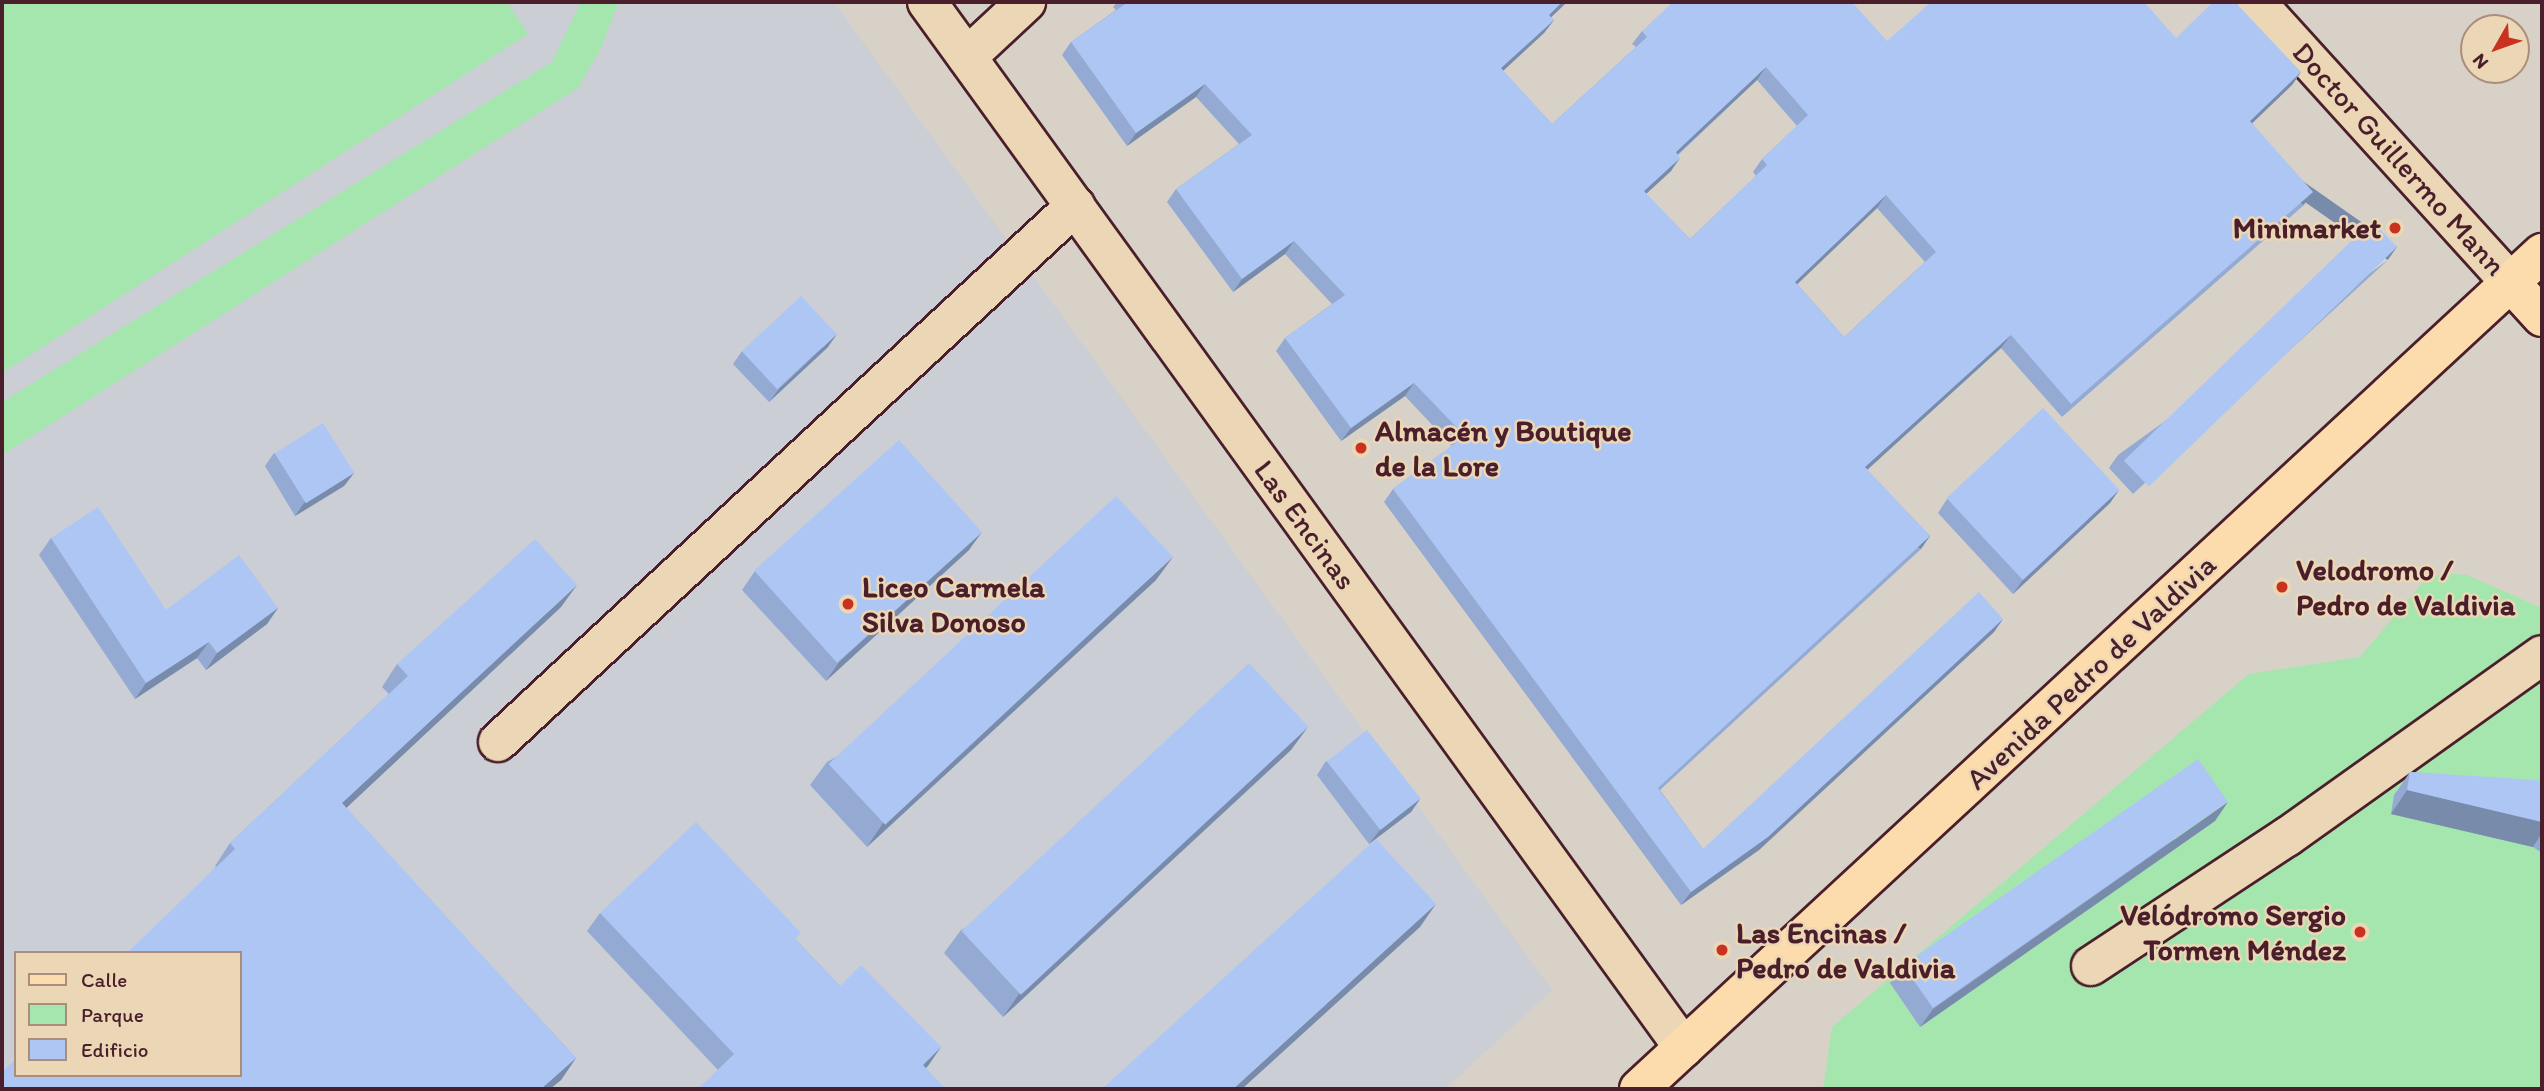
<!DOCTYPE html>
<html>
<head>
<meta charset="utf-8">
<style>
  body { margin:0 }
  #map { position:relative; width:2544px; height:1091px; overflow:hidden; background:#d8d1c8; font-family:Itim,sans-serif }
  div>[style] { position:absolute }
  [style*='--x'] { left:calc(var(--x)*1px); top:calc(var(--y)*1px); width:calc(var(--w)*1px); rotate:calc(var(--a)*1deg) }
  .built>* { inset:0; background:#cbced5 }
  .green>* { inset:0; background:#a5e6af }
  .roads { filter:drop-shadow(2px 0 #4a1f2b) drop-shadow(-2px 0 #4a1f2b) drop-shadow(0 2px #4a1f2b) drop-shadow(0 -2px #4a1f2b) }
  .minor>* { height:38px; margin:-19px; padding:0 19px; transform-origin:19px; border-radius:19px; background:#ebd6b5 }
  .major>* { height:38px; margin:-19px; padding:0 19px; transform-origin:19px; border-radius:19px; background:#fcdcac }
  .wall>* { inset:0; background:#95aad2 }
  .shaded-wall>* { inset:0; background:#798bab; transform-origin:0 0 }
  .building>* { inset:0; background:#adc6f4; transform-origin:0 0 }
  .dots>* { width:19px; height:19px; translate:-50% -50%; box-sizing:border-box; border:4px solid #ebd6b5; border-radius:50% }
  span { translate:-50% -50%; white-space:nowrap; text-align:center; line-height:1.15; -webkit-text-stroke:5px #ebd6b5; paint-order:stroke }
  .street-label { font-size:30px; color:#4a1f2b }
  .poi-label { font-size:30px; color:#4a1f2b; font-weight:700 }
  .right { translate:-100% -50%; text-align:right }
  .left { translate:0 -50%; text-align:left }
  .frame { position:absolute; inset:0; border:4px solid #4a1f2b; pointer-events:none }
  .legend { position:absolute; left:14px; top:951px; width:228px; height:126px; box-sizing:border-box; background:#ebd6b5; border:2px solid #ab8d7e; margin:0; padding:9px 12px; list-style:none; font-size:21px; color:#4a1f2b }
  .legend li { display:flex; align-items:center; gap:14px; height:35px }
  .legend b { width:35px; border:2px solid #ab8d7e }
  .north { position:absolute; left:2460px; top:14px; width:70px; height:70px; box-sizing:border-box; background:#ebd6b5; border:2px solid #ab8d7e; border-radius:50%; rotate:230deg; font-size:19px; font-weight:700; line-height:28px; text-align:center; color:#4a1f2b }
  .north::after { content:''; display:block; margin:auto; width:24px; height:32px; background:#c8321e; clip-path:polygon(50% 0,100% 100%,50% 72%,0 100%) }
</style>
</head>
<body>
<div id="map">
  <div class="built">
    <i style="clip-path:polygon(evenodd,2px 2px,834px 2px,1552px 990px,1445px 1089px,2px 1089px,2px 2px,16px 953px,240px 953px,240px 1075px,16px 1075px,16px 953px)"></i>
  </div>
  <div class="green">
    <i style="clip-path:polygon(2px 2px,507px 2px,528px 34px,2px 373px)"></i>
    <i style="clip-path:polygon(581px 2px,619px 2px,600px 50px,578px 88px,2px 455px,2px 402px,552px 62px)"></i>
    <i style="clip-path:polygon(2443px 573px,2467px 575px,2542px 608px,2542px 1089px,1823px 1089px,1832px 1027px,2249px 674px,2360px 657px,2423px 582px)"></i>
  </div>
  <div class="roads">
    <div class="minor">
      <i style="--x:927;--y:2;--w:1291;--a:54.11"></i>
      <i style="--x:2256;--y:2;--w:379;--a:47.8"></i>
      <i style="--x:967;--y:57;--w:81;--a:-43"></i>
      <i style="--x:498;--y:742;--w:788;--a:-42.89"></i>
      <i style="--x:2091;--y:966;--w:235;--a:-33.4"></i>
      <i style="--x:2287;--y:837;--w:313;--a:-35.5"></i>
    </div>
    <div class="major">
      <i style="--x:2511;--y:283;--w:46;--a:47.6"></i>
      <i style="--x:1639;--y:1089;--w:1231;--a:-42.79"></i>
    </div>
  </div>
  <div class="wall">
    <i style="clip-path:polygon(evenodd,1117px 2px,1567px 2px,1551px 17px,1554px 20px,1544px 33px,1503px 71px,1552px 124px,1636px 47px,1632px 44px,1642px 31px,1887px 41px,2176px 38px,2301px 72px,2292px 85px,2252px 123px,2304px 205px,2062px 417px,2001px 348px,1867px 470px,1930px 536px,1921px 549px,1660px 790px,1703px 849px,2003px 619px,1994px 632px,1759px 850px,1681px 905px,1384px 502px,1393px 489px,1452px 446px,1405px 396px,1341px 441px,1276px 351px,1285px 338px,1332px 304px,1285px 254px,1233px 292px,1167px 202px,1176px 189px,1239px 144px,1196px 97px,1127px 146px,1062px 55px,1071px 42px,1116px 10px,1113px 7px,1117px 2px,1757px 80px,1797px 126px,1762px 159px,1753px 172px,1756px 176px,1690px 239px,1646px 194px,1671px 171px,1678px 155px,1757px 80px,1117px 2px,1877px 208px,1925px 262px,1844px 337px,1797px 284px,1877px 208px)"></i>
    <i style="clip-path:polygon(2388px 260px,2133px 494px,2109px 468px,2118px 455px)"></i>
    <i style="clip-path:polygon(828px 347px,769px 402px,733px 364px,742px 351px)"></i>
    <i style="clip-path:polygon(274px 453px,354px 473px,344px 486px,295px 516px,265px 466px)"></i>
    <i style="clip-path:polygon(2119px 490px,2110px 503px,2013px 594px,1938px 513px,1947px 499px)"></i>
    <i style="clip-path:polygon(51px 538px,166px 610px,278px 608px,267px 624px,206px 670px,197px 658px,135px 699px,39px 555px)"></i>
    <i style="clip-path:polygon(969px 550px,826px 681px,742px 590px,755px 571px)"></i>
    <i style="clip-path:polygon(1156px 580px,867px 847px,810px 785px,827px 762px)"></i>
    <i style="clip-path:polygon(561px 607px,346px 808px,576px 1058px,561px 1080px,550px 1089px,2px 1089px,216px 867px,215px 866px,230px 843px,389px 694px,382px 687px,397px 664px)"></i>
    <i style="clip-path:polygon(1291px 750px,1003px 1017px,944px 953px,961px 930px)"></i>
    <i style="clip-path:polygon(1326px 761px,1420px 799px,1411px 812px,1369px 844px,1317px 775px)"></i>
    <i style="clip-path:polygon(2410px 772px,2542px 782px,2542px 853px,2533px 847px,2391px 814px,2394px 795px)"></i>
    <i style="clip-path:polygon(2215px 821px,1920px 1027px,1890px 983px,1903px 965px)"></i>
    <i style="clip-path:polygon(600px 913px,796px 940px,840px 986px,941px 1047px,925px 1068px,718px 1070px,587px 931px)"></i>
  </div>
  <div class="shaded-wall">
    <i style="clip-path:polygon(1562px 2px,1567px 2px,1540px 28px,1549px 15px)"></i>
    <i style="clip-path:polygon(1554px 20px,1544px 33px,1492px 81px,1501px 68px)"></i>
    <i style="clip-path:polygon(1766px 67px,1757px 80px,1666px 165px,1676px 152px)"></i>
    <i style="clip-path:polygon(2301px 72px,2292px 85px,2241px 134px,2250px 121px)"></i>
    <i style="clip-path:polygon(1205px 84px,1196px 97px,1127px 146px,1136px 133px)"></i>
    <i style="clip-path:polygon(1680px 158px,1671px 171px,1635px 204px,1644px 191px)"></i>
    <i style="left:2313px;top:192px;width:16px;height:322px;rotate:125deg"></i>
    <i style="clip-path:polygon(1886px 195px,1877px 208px,1786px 295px,1795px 282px)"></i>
    <i style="clip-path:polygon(1294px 241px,1285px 254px,1233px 292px,1242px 279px)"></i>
    <i style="left:2397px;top:247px;width:16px;height:346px;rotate:125deg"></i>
    <i style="clip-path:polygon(837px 334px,828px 347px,769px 402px,779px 389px)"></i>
    <i style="clip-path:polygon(2011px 335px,2001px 348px,1856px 480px,1865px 467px)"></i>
    <i style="clip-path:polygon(1414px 383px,1405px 396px,1341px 441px,1351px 428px)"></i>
    <i style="clip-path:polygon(354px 473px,344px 486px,295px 516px,304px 503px)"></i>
    <i style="clip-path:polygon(2119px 490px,2110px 503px,2013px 594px,2022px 581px)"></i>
    <i style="clip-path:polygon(982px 532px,969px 550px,826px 681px,839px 662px)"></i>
    <i style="left:1930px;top:536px;width:16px;height:371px;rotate:125deg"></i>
    <i style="clip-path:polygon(1173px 557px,1156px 580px,867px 847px,883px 823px)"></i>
    <i style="clip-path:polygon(577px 585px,561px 607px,327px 826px,342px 803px)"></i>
    <i style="clip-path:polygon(278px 608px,267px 624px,206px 670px,217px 653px)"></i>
    <i style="clip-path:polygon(2003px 619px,1994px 632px,1759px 850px,1681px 905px,1691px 892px)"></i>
    <i style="clip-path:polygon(209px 642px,197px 658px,135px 699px,146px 683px)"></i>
    <i style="clip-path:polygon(1308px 727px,1291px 750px,1003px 1017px,1019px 994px)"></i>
    <i style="clip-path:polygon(2407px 790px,2542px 822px,2542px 833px,2533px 847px,2391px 814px)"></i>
    <i style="clip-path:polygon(1420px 799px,1411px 812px,1369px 844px,1379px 831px)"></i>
    <i style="clip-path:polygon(2228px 802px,2215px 821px,1920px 1027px,1933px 1009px)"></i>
    <i style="clip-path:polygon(1436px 904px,1420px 927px,1242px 1089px,1233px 1089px)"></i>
    <i style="clip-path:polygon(941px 1047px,928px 1066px,910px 1083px,923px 1065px)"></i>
    <i style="clip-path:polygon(576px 1058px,561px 1080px,550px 1089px,541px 1089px)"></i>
  </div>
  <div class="building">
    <i style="clip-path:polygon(evenodd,1128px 2px,1562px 2px,1549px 15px,1554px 20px,1501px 68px,1552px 124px,1647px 37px,1642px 31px,1673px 2px,1852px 2px,1887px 41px,1931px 2px,2144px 2px,2176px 38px,2213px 2px,2235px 2px,2301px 72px,2250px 121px,2313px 192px,2071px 404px,2011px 335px,1865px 467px,1930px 536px,1658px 788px,1703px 849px,1979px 592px,2003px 619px,1768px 837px,1691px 892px,1393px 489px,1465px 436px,1414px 383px,1351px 428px,1285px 338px,1345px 295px,1294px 241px,1242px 279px,1176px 189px,1252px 135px,1205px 84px,1136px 133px,1071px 42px,1128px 2px,1766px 67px,1808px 115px,1762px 159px,1767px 165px,1690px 239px,1644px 191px,1680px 158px,1676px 152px,1766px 67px,1128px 2px,1886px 195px,1936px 252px,1844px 337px,1795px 282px,1886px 195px)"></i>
    <i style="left:2372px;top:221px;width:36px;height:345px;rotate:46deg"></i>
    <i style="left:801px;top:296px;width:52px;height:81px;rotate:47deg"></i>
    <i style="left:2043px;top:408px;width:112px;height:132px;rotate:47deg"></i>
    <i style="left:323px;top:423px;width:59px;height:57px;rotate:58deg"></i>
    <i style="left:899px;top:440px;width:124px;height:195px;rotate:48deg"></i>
    <i style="left:1116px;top:496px;width:83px;height:393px;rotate:47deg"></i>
    <i style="clip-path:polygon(98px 507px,166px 610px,239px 555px,278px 608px,217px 653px,209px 642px,146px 683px,51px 538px)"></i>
    <i style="clip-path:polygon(535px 539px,577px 585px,342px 803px,576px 1058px,541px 1089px,2px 1089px,2px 1072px,16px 1059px,16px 1075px,240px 1075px,240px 953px,127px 953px,235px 849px,230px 843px,408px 676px,397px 664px)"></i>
    <i style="left:1249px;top:663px;width:87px;height:393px;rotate:47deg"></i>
    <i style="left:1367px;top:730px;width:87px;height:51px;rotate:52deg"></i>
    <i style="left:2198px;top:759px;width:52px;height:360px;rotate:55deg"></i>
    <i style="clip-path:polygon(2410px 772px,2536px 780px,2542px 782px,2542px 822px,2407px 790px)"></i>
    <i style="clip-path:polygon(696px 822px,801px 933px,795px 939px,840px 986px,861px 965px,941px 1047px,923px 1065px,946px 1089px,698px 1089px,734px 1054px,600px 913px)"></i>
    <i style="clip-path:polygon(1376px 839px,1436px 904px,1233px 1089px,1102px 1089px)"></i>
  </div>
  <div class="dots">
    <i style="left:2395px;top:228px;background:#c8321e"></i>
    <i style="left:1361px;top:448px;background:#c8321e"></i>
    <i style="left:2282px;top:587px;background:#c8321e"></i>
    <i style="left:848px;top:604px;background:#c8321e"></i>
    <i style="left:2360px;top:932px;background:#c8321e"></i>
    <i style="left:1722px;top:950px;background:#c8321e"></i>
  </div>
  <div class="street-label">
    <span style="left:2399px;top:159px;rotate:48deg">Doctor Guillermo Mann</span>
    <span style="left:1305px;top:525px;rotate:54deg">Las Encinas</span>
    <span style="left:2091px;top:672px;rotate:-43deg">Avenida Pedro de Valdivia</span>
  </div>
  <div class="poi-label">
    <span class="right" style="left:2381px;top:228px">Minimarket</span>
    <span class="left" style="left:1375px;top:448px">Almacén y Boutique<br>de la Lore</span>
    <span class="left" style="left:2296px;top:587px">Velodromo /<br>Pedro de Valdivia</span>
    <span class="left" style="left:862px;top:604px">Liceo Carmela<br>Silva Donoso</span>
    <span class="right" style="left:2346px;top:932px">Velódromo Sergio<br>Tormen Méndez</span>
    <span class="left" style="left:1736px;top:950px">Las Encinas /<br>Pedro de Valdivia</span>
  </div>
  <div class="frame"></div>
  <ul class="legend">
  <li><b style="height:9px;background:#fcdcac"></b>Calle</li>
  <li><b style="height:19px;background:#a5e6af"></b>Parque</li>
  <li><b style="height:19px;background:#adc6f4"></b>Edificio</li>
  </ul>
  <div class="north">N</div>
</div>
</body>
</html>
